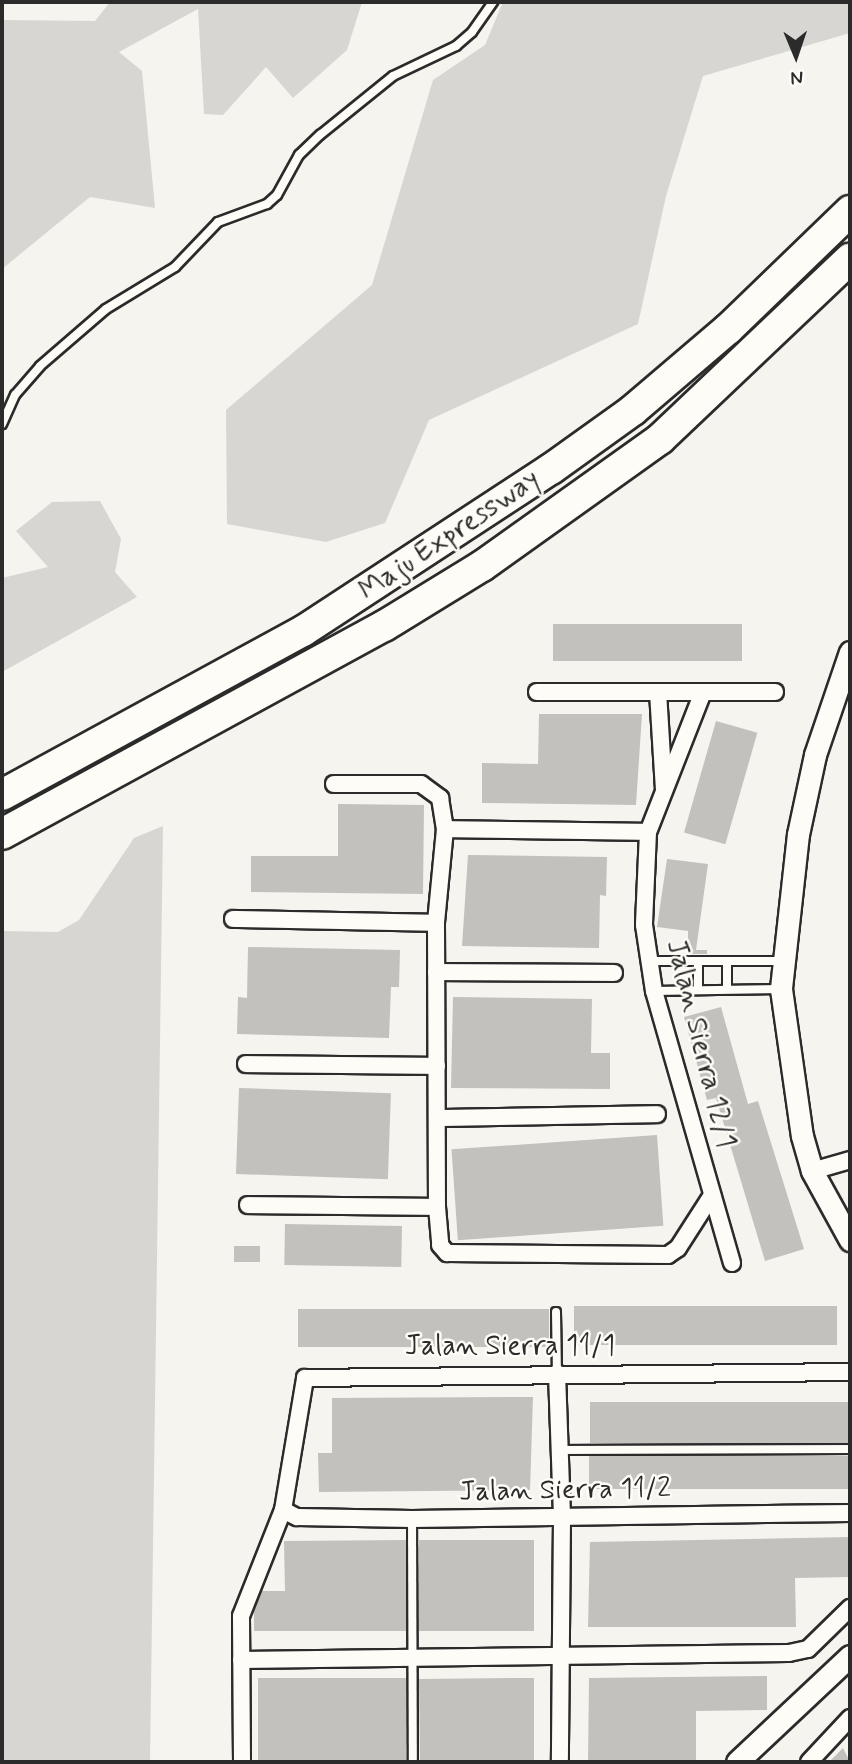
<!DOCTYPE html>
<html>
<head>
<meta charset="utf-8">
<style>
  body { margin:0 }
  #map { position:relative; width:852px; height:1764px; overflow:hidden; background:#f5f4ef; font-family:Mynerve,sans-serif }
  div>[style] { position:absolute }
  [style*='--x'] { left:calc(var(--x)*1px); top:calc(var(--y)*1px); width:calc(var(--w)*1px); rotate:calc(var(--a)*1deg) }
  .green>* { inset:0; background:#d7d6d2 }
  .building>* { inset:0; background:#c2c1be; transform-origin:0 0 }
  .roads { filter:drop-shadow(2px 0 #2b2b2b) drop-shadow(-2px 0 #2b2b2b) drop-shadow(0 2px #2b2b2b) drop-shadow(0 -2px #2b2b2b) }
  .service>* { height:8px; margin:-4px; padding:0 4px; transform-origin:4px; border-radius:4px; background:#fdfcf7 }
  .minor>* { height:16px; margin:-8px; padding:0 8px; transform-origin:8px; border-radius:8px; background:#fdfcf7 }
  .tertiary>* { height:21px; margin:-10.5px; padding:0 10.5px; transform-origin:10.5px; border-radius:10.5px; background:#fdfcf7 }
  .motorway>* { height:30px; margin:-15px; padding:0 15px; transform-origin:15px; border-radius:15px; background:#fdfcf7 }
  span { translate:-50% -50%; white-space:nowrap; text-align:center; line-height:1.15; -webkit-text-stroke:5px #fdfcf7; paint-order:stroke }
  .street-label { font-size:28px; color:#2b2b2b }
  .frame { position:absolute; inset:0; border:4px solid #2b2b2b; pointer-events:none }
  .north { position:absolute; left:761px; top:21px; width:70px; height:70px; -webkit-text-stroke:5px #fdfcf7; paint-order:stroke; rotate:178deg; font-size:19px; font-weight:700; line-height:28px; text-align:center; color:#2b2b2b }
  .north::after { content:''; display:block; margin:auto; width:24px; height:32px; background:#2b2b2b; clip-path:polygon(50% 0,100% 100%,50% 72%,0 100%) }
</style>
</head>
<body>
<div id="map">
  <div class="green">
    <i style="clip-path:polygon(110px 2px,362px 2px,347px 50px,293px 98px,266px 67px,223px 115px,204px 114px,198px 9px,119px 52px,142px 71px,155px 208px,90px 197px,2px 269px,2px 20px,95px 21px)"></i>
    <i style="clip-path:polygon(503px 2px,850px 2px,850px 33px,703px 76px,666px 196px,638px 324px,429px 420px,385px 523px,326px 542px,227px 524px,226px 410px,372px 285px,433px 80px,485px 45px)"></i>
    <i style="clip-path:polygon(100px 501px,121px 539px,115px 572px,137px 597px,2px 672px,2px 578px,48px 567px,16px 531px,52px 502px)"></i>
    <i style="clip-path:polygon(163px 826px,150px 1762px,2px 1762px,2px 931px,58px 932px,79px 920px,134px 838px)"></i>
  </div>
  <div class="building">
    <i style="left:553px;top:624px;width:189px;height:37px"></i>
    <i style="clip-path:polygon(539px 714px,642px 714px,636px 805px,482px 803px,482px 763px,538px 764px)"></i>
    <i style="left:716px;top:721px;width:43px;height:116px;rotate:16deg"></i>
    <i style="clip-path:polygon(338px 804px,424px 805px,423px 894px,251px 892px,251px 856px,338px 856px)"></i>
    <i style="clip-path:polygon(468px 855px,607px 857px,606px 896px,600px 895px,599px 948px,462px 946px)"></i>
    <i style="clip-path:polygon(667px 859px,708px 864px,696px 950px,707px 950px,707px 954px,688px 954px,688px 931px,657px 927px)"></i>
    <i style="clip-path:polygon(248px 947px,400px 950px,399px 987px,391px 987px,389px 1038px,237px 1034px,238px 997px,247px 998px)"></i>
    <i style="clip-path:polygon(453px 997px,592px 999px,591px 1053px,610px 1053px,610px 1089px,451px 1088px)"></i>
    <i style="clip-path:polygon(721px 1007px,748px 1104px,758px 1101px,804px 1249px,765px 1261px,716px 1098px,707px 1100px,684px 1017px)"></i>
    <i style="left:239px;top:1088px;width:152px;height:86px;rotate:2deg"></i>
    <i style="left:657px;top:1135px;width:91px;height:206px;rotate:86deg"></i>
    <i style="left:285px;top:1224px;width:117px;height:41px;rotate:1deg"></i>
    <i style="left:234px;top:1246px;width:26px;height:16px"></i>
    <i style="left:574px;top:1306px;width:263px;height:39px"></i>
    <i style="left:298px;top:1309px;width:251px;height:38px"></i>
    <i style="clip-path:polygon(533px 1397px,530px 1490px,319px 1492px,318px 1453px,332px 1453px,332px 1398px)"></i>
    <i style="left:590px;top:1402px;width:260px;height:41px"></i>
    <i style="left:589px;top:1456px;width:261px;height:33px"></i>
    <i style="clip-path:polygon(850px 1537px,850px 1577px,795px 1578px,796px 1627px,588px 1627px,590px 1542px)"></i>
    <i style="clip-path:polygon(406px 1540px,406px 1631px,254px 1631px,254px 1611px,262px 1591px,285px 1591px,284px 1541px)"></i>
    <i style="left:419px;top:1540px;width:115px;height:91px"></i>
    <i style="clip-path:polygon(767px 1676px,767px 1710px,696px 1711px,696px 1762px,588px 1762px,589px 1678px)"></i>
    <i style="left:258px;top:1678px;width:148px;height:84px"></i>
    <i style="clip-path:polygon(518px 1678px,534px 1678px,534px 1762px,420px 1762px,419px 1679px)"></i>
    <i style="clip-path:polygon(843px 1748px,850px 1762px,829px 1762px)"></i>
  </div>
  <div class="roads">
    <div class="service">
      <i style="--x:2;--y:424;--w:32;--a:-66"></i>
      <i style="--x:15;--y:395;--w:38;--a:-49"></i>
      <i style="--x:40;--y:366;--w:87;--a:-40.8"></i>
      <i style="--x:106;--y:309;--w:81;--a:-31.3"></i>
      <i style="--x:175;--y:267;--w:62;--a:-46.3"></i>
      <i style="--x:218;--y:222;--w:52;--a:-20.2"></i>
      <i style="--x:267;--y:204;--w:13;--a:-42"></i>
      <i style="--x:277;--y:195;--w:46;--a:-61.2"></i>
      <i style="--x:299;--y:155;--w:29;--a:-44"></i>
      <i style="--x:320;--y:135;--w:94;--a:-38.9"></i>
      <i style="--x:393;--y:76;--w:70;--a:-25.5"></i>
      <i style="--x:456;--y:46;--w:21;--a:-41"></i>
      <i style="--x:472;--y:32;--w:37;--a:-55"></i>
      <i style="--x:649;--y:961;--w:133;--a:0"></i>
      <i style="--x:727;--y:962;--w:27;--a:90"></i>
      <i style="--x:698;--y:989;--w:28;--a:-90"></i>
      <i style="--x:654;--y:991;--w:127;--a:-0.9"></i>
      <i style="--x:556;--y:1312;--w:61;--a:89.1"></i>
      <i style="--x:560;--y:1450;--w:290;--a:-0.2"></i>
      <i style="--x:412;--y:1519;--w:243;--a:89.8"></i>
    </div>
    <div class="minor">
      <i style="--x:537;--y:692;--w:238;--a:0"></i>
      <i style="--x:658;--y:692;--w:97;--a:86.5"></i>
      <i style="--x:703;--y:692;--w:150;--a:111.4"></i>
      <i style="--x:648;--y:832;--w:93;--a:92.5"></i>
      <i style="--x:644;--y:925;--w:67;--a:81.4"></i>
      <i style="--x:654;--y:991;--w:283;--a:74"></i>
      <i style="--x:334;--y:784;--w:87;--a:0"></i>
      <i style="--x:421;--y:784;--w:24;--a:36"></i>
      <i style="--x:440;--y:798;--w:31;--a:81"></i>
      <i style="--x:445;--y:829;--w:94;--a:95.5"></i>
      <i style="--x:436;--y:923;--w:284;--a:89.8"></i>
      <i style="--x:437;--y:1207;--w:38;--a:85"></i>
      <i style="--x:440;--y:1245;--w:11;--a:49"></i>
      <i style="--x:447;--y:1253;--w:221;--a:0.5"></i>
      <i style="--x:668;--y:1255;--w:12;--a:-35"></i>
      <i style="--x:678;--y:1248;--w:63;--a:-57.3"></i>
      <i style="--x:445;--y:829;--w:203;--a:0.8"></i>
      <i style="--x:233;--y:919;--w:203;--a:1.1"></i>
      <i style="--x:436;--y:972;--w:178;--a:0.3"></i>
      <i style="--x:246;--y:1064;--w:191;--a:0.6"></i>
      <i style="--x:437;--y:1118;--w:220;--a:-1"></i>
      <i style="--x:812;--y:1171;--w:40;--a:-16"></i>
      <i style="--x:248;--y:1205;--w:189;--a:0.6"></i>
      <i style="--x:557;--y:1373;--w:145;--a:88"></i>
      <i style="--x:562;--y:1518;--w:244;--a:90.5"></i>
      <i style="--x:283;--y:1510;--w:16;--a:27"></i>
      <i style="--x:297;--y:1517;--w:115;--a:1"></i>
      <i style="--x:412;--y:1519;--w:438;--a:-0.8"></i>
      <i style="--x:241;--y:1660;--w:548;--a:-0.73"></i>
      <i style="--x:789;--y:1653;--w:19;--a:-12"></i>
      <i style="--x:808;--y:1649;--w:59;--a:-44.3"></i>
      <i style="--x:242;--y:1762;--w:146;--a:-90.4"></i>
      <i style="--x:241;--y:1616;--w:114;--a:-68.4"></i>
      <i style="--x:283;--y:1510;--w:134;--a:-80.5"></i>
      <i style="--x:305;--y:1378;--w:545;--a:-0.63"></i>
      <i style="--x:809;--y:1762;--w:60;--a:-47"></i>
    </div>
    <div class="tertiary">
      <i style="--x:850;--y:652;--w:109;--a:108.8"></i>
      <i style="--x:815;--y:755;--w:81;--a:102.1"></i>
      <i style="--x:798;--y:834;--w:156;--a:96.3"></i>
      <i style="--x:781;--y:989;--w:148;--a:81.9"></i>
      <i style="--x:802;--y:1136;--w:36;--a:74"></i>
      <i style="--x:812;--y:1171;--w:79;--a:61.2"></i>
      <i style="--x:737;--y:1762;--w:155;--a:-43.2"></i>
    </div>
    <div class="motorway">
      <i style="--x:2;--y:795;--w:343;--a:-28.6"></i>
      <i style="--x:303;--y:631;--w:296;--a:-33.2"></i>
      <i style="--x:551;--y:469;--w:101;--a:-35.7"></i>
      <i style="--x:633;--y:410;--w:125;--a:-40.5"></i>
      <i style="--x:728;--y:329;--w:170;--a:-44"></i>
      <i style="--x:2;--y:834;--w:435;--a:-28.6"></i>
      <i style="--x:384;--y:626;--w:115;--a:-31.5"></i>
      <i style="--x:482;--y:566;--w:219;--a:-35.5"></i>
      <i style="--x:660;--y:439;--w:262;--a:-43.5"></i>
    </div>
  </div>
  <div class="street-label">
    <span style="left:450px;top:536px;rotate:-34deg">Maju Expressway</span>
    <span style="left:700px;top:1044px;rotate:76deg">Jalan Sierra 12/1</span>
    <span style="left:510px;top:1347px">Jalan Sierra 11/1</span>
    <span style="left:565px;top:1491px;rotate:-1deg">Jalan Sierra 11/2</span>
  </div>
  <div class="frame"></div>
  <div class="north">N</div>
</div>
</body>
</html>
